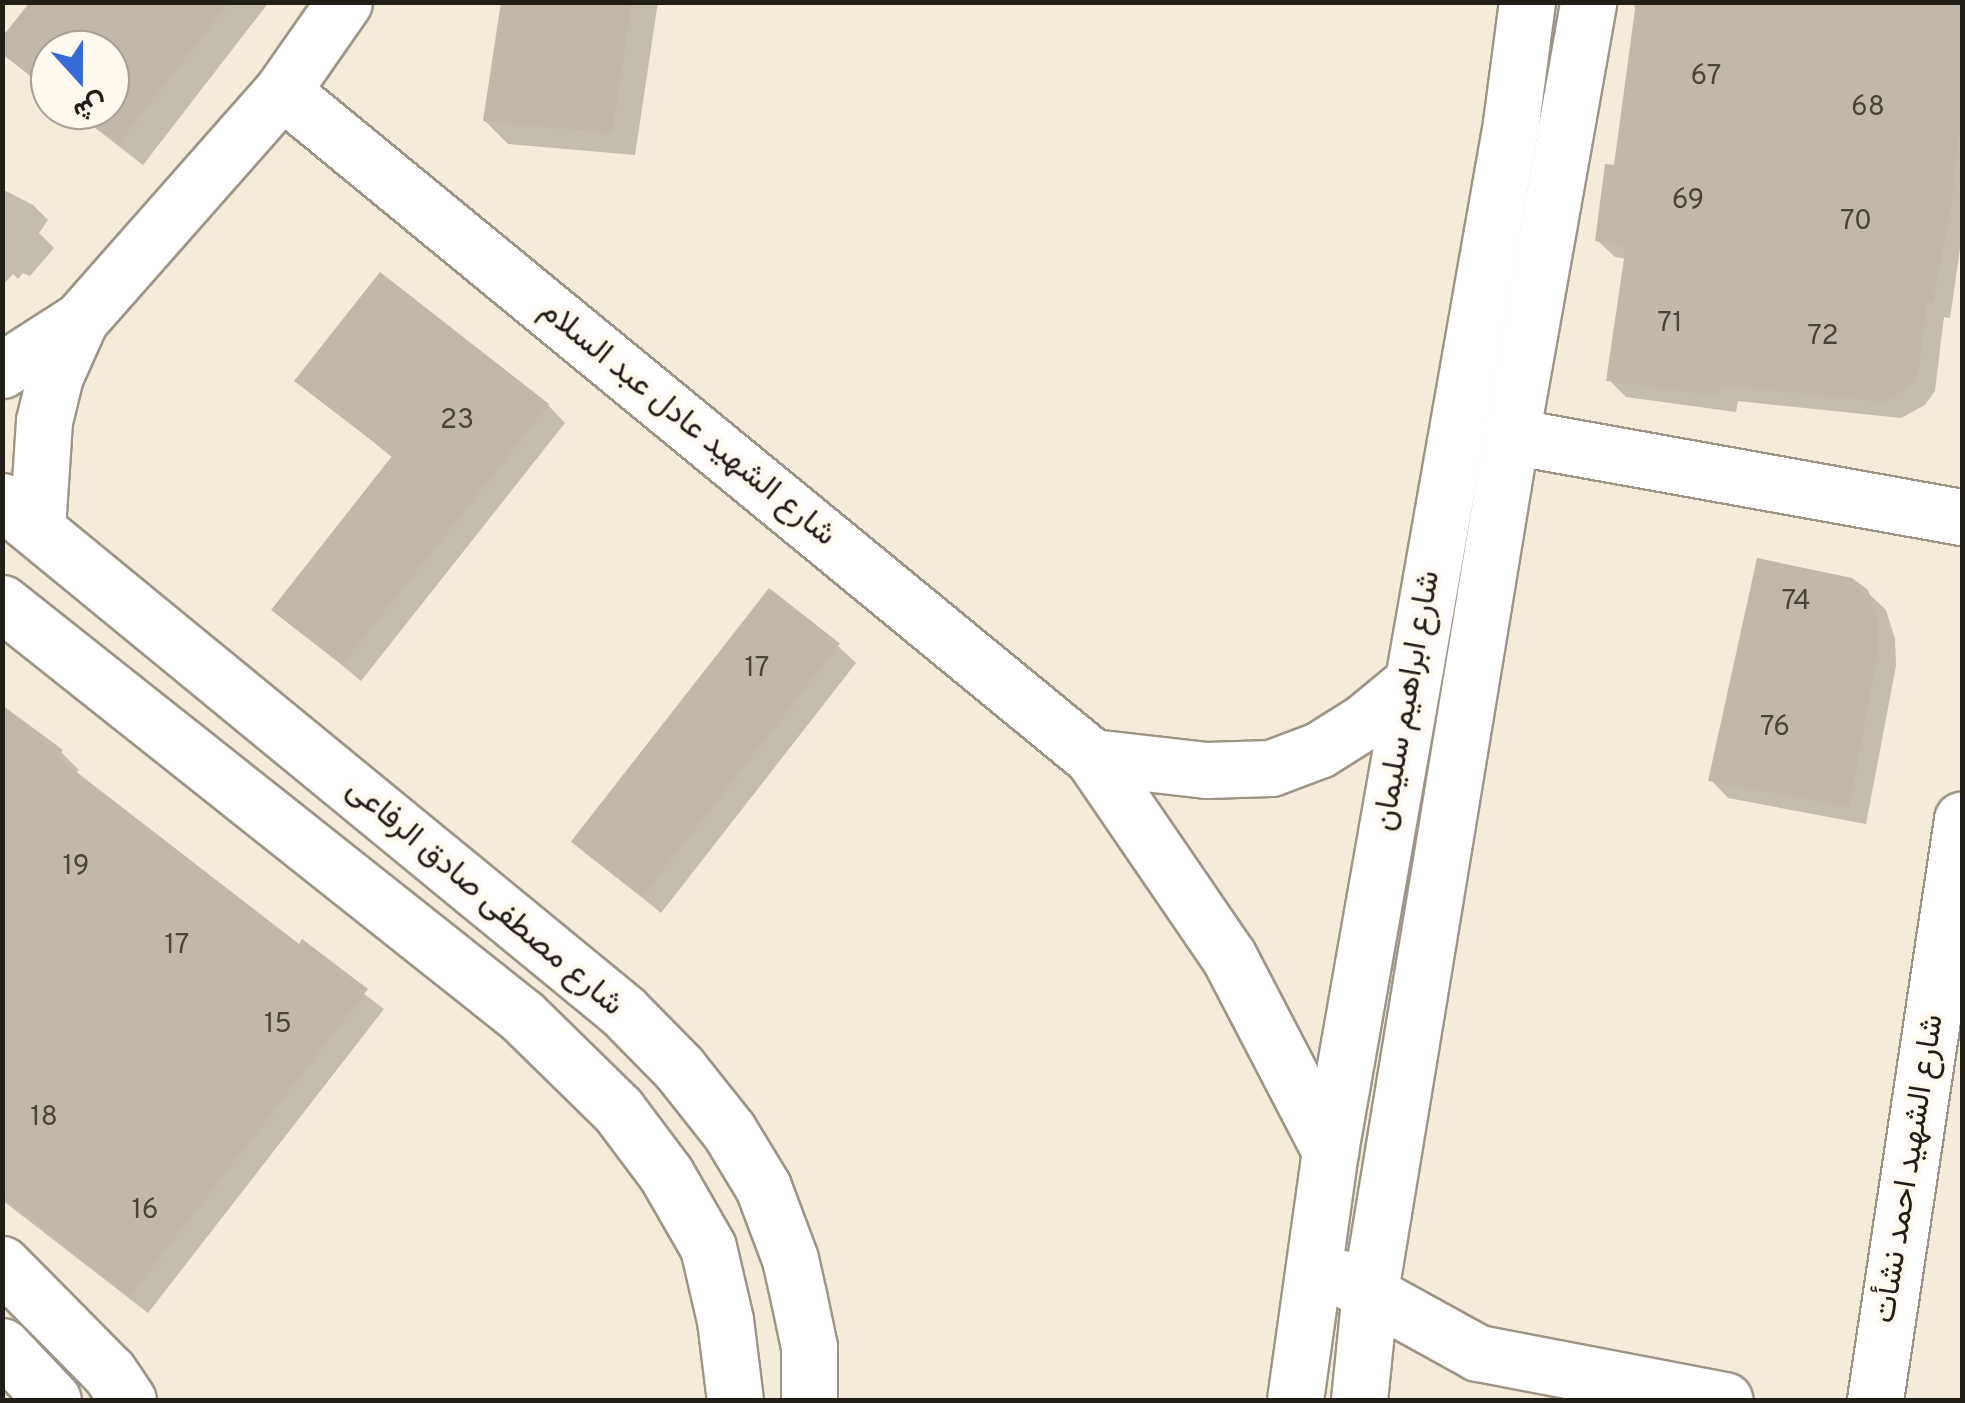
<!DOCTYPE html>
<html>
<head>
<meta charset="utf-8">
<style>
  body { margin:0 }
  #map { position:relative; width:1965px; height:1403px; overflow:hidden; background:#f5ebdb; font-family:Overpass,Vazirmatn,sans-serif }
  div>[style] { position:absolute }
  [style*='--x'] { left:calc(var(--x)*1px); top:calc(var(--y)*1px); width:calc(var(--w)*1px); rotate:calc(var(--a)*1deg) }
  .shadow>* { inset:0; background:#0003 }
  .building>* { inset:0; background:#c2b8a9; transform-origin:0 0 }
  .roads { filter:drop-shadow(2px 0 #9e9586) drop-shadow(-2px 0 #9e9586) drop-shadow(0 2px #9e9586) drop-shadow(0 -2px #9e9586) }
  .minor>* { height:55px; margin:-27.5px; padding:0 27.5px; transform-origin:27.5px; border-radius:27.5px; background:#fff }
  span { translate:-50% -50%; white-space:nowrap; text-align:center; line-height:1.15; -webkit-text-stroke:9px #fff9ef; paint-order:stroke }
  .number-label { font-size:28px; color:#49443c }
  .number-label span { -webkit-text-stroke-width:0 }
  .street-label { font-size:32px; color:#211d17 }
  .frame { position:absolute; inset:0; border:5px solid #211d17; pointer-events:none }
  .north { position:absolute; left:30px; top:30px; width:100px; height:100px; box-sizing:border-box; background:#fff9ef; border:2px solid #a6a199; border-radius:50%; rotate:159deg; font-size:28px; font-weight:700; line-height:40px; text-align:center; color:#211d17 }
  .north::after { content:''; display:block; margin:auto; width:35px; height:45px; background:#376ad9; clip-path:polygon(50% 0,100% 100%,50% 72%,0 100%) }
</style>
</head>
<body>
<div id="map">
  <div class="shadow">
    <i style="clip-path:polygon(33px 2px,269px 2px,143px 165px,72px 110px,110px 110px,110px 50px,50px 50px,50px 93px,2px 52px)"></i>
    <i style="clip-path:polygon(503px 2px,658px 2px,635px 155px,508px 144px,485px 121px)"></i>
    <i style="clip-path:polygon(1633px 2px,1962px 2px,1962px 235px,1950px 318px,1944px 317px,1935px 391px,1925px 405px,1901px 418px,1738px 401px,1736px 412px,1626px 397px,1609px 380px,1627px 259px,1615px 257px,1597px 240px,1616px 168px,1637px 15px)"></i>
    <i style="clip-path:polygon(2px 189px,33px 205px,48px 220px,39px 233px,54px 248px,30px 276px,23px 273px,18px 279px,13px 274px,2px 286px)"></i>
    <i style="clip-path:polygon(298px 381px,548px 405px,565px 423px,361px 681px,275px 609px,393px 458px)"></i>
    <i style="clip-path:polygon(1867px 592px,1886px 610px,1895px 639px,1896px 666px,1866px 824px,1728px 798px,1711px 780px)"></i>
    <i style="clip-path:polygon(838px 646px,856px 663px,661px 913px,574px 842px)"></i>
    <i style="clip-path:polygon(2px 708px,61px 752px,79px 770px,75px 774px,384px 1009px,148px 1313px,2px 1200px)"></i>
  </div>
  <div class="building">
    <i style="clip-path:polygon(30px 2px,229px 2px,118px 144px,75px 110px,110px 110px,110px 50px,50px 50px,50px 91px,2px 54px,2px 37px)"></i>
    <i style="clip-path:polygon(501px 2px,632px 2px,612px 133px,483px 121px)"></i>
    <i style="clip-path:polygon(1636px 2px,1962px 2px,1962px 112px,1950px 213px,1933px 302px,1927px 301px,1918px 373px,1907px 388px,1883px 402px,1721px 385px,1719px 396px,1606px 381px,1626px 245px,1595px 241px,1605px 164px,1614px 165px)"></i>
    <i style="clip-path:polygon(380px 272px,549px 404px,342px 665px,271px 610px,392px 456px,294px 381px)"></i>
    <i style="clip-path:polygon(1757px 558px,1852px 578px,1868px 590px,1878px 619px,1879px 647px,1849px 807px,1708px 781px)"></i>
    <i style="left:769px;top:588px;width:90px;height:322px;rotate:38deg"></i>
    <i style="clip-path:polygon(2px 705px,63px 750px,57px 757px,299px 944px,302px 939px,368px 989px,129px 1297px,2px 1196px)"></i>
  </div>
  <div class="roads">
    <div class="minor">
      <i style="--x:282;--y:91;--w:1049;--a:39.43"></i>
      <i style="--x:1092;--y:757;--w:242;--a:55.6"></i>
      <i style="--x:1229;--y:957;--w:219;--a:62.5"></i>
      <i style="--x:2;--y:370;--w:93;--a:-32.7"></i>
      <i style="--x:80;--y:320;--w:305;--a:-48.6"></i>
      <i style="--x:282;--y:91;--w:108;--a:-55.1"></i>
      <i style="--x:1511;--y:436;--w:458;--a:10.2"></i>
      <i style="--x:2;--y:501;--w:804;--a:39.39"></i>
      <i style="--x:623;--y:1011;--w:80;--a:45.5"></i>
      <i style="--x:679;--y:1068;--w:80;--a:51.6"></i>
      <i style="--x:729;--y:1131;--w:66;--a:58.7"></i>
      <i style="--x:763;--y:1187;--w:77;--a:69.4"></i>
      <i style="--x:790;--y:1259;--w:41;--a:77.3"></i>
      <i style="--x:799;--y:1299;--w:49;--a:78.2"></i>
      <i style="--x:809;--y:1347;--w:53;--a:90"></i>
      <i style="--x:37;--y:529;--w:108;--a:-86.3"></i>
      <i style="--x:44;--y:421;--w:46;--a:-76.3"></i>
      <i style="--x:55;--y:376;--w:61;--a:-65.9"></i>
      <i style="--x:2;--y:603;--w:664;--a:38.46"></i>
      <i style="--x:522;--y:1016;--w:134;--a:44.4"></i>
      <i style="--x:618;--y:1110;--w:80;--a:53.1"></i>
      <i style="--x:666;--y:1174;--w:84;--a:60.1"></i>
      <i style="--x:708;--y:1247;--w:75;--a:76.9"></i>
      <i style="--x:725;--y:1320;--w:81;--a:82.9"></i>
      <i style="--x:1092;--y:757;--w:115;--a:6.5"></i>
      <i style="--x:1206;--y:770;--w:65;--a:-1.8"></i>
      <i style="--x:1271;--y:768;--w:51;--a:-20.6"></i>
      <i style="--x:1319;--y:750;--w:54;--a:-32.2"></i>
      <i style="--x:1365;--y:721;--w:60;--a:-39.6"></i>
      <i style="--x:2;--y:1264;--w:152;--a:45.3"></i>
      <i style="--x:109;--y:1372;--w:34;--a:56"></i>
      <i style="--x:1342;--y:1278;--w:155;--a:28.9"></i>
      <i style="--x:1478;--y:1353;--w:251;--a:10.8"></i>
      <i style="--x:2;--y:1346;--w:74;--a:46.6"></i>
      <i style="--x:1295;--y:1400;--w:251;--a:-82"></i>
      <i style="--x:1330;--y:1151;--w:1044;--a:-80.01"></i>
      <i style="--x:1511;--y:123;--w:122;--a:-82.5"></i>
      <i style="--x:1359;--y:1400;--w:110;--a:-84.2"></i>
      <i style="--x:1370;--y:1291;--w:867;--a:-80.64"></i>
      <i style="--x:1511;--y:436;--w:441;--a:-79.9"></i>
      <i style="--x:1875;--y:1400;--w:587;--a:-81.48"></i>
    </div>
  </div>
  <div class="number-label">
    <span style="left:1706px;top:77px">67</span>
    <span style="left:1868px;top:108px">68</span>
    <span style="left:1688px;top:201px">69</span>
    <span style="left:1856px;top:222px">70</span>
    <span style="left:1670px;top:324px">71</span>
    <span style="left:1823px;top:337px">72</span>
    <span style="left:457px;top:421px">23</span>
    <span style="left:1796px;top:602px">74</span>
    <span style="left:757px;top:669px">17</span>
    <span style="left:1775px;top:728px">76</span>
    <span style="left:76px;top:867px">19</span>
    <span style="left:177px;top:946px">17</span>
    <span style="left:278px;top:1025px">15</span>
    <span style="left:44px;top:1118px">18</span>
    <span style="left:145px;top:1211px">16</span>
  </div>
  <div class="street-label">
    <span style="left:687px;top:424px;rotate:39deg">شارع الشهيد عادل عبد السلام</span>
    <span style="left:1408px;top:701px;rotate:-80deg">شارع ابراهيم سليمان</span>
    <span style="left:484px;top:898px;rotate:40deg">شارع مصطفى صادق الرفاعى</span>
    <span style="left:1910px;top:1169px;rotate:-81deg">شارع الشهيد احمد نشأت</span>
  </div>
  <div class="frame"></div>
  <div class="north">ش</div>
</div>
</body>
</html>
